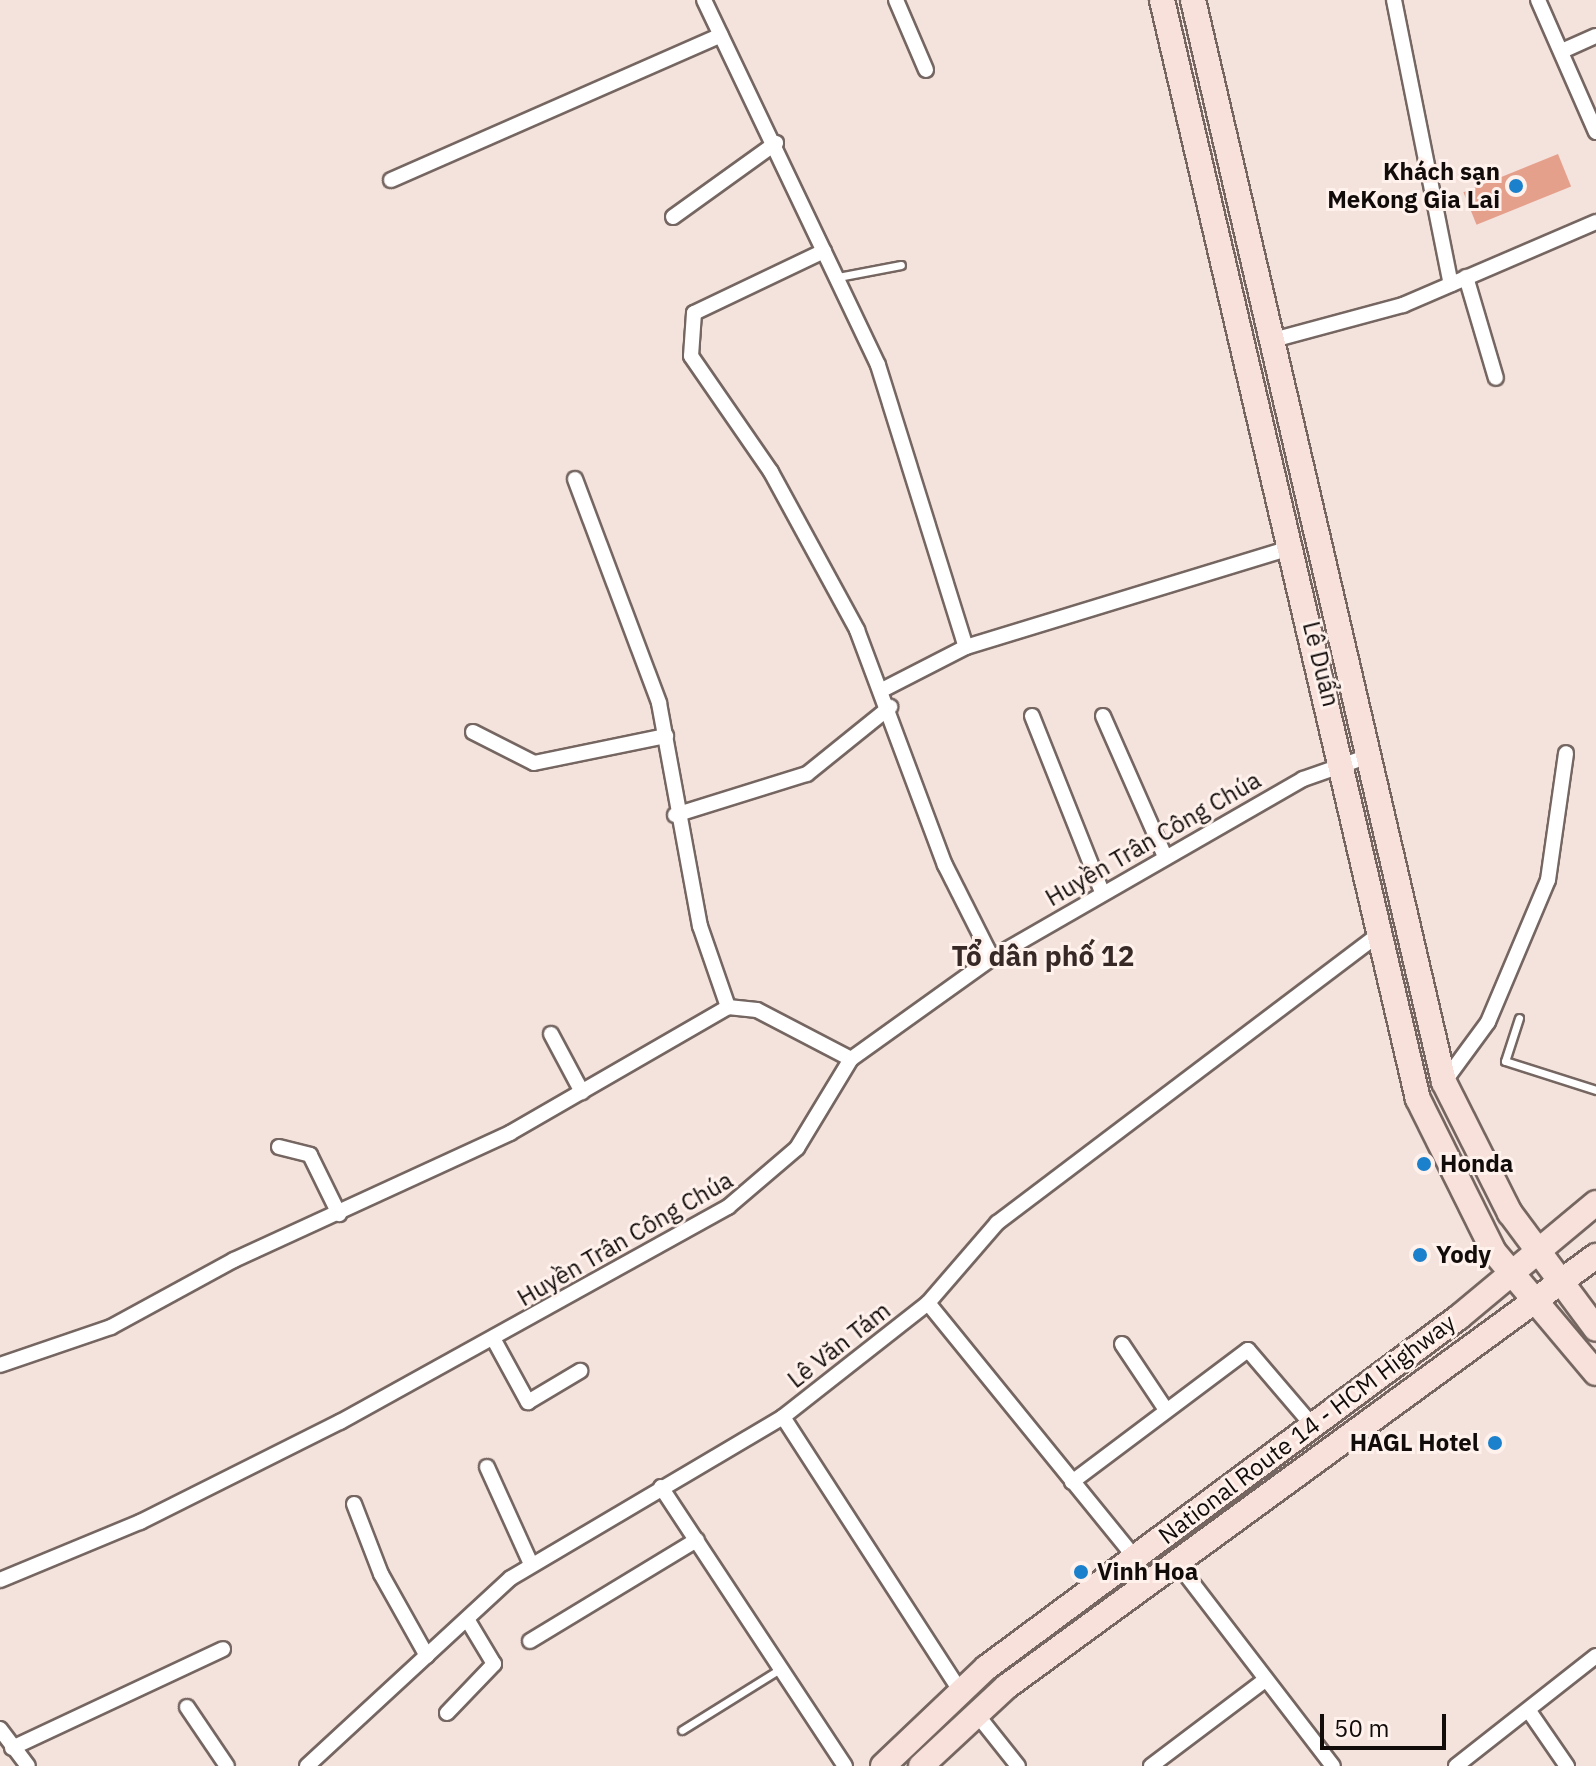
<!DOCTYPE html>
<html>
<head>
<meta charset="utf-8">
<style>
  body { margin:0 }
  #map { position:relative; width:1596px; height:1766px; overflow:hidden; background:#f4e2dd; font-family:"IBM Plex Sans",sans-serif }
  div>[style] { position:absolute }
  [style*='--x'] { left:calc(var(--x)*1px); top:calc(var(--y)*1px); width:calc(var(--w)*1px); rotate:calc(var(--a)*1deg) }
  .building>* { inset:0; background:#e5a08c; transform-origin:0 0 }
  .roads { filter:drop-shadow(2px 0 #756661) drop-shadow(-2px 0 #756661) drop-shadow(0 2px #756661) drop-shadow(0 -2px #756661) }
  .lane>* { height:7px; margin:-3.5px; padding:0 3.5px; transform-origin:3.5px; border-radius:3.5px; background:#fff }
  .street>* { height:14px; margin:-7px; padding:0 7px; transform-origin:7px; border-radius:7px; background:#fff }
  .primary>* { height:24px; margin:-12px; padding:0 12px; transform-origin:12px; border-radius:12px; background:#f8e1da }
  .dots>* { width:22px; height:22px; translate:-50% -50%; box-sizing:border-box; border:4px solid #fff1ec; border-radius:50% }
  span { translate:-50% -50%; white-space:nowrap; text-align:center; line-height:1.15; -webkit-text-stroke:6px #fff1ec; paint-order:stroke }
  .poi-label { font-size:24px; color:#110c0a; font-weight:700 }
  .right { translate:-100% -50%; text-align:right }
  .left { translate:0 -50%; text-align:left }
  .street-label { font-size:24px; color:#110c0a }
  .quarter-label { font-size:28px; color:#372926; font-weight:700 }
  .scale { position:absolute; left:1320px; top:1714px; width:126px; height:36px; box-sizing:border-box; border:4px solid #110c0a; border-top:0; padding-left:10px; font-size:24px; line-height:28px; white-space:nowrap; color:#110c0a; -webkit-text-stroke:6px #fff1ec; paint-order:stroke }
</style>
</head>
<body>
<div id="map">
  <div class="building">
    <i style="left:1558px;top:154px;width:35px;height:102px;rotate:68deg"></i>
  </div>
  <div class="roads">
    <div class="lane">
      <i style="--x:838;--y:277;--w:64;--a:-10.8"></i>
      <i style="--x:1519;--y:1018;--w:45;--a:108"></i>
      <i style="--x:1505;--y:1061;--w:96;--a:17.7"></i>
      <i style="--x:682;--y:1730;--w:115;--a:-31.9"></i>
    </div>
    <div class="street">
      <i style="--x:704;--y:0;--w:404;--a:64.5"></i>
      <i style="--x:878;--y:365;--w:295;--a:72.7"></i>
      <i style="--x:896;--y:0;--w:76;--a:66.8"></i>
      <i style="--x:1394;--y:0;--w:290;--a:78.7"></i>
      <i style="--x:1538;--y:0;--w:144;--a:66.3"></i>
      <i style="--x:1562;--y:51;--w:37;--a:-24"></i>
      <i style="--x:391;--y:180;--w:360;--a:-23.7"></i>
      <i style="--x:673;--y:217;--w:127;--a:-35.7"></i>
      <i style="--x:824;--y:251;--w:144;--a:154.5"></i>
      <i style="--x:694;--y:313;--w:43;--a:94"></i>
      <i style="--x:691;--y:356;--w:141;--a:55.4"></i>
      <i style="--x:771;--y:472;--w:180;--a:61.4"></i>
      <i style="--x:857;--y:630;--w:251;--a:69.5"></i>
      <i style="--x:945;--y:865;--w:104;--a:63.2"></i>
      <i style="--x:1466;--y:277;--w:105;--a:73.5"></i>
      <i style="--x:1277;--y:339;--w:131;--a:-15.1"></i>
      <i style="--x:1403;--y:305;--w:210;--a:-23.3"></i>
      <i style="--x:575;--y:479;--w:239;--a:69.4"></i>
      <i style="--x:659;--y:703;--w:227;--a:79.6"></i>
      <i style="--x:700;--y:926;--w:86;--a:70.9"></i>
      <i style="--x:884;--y:689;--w:92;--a:-27.1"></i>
      <i style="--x:966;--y:647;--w:342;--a:-17"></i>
      <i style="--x:1032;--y:716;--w:189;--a:68.3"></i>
      <i style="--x:1103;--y:716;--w:151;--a:66.2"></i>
      <i style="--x:473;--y:732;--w:68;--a:26.9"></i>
      <i style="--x:534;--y:763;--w:135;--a:-11.6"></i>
      <i style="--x:675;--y:815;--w:138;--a:-17.3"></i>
      <i style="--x:807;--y:774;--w:107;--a:-38.9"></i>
      <i style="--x:551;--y:1034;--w:66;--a:61.9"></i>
      <i style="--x:1444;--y:1082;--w:74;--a:-53.7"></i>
      <i style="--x:1488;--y:1022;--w:154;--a:-67.1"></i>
      <i style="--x:1548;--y:880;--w:128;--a:-81.9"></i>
      <i style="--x:279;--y:1147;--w:32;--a:14"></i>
      <i style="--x:310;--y:1155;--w:66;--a:63.8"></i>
      <i style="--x:928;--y:1303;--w:328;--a:50.9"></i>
      <i style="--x:494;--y:1340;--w:71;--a:61.3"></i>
      <i style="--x:528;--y:1402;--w:61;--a:-30.8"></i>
      <i style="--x:1122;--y:1344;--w:79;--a:56.3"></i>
      <i style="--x:0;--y:1365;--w:117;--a:-18.9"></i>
      <i style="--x:111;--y:1327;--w:140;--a:-28.6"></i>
      <i style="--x:234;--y:1260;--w:304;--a:-24.7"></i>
      <i style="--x:510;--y:1133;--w:252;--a:-30"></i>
      <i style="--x:728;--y:1007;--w:29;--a:6"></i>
      <i style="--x:757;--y:1010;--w:106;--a:27.5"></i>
      <i style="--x:783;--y:1417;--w:324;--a:57.1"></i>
      <i style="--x:487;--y:1467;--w:107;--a:65.6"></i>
      <i style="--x:1072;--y:1482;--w:220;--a:-36.9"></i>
      <i style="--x:1248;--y:1350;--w:99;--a:49.5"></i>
      <i style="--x:661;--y:1487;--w:334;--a:56.6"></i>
      <i style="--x:354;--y:1504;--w:75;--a:68.9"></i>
      <i style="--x:381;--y:1574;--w:94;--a:60.7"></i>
      <i style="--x:1177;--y:1563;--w:256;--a:52.5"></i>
      <i style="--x:0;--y:1580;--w:152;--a:-22.5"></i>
      <i style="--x:140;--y:1522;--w:224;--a:-26.6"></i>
      <i style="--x:340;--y:1422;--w:444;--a:-29"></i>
      <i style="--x:728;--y:1207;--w:91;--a:-40.5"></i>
      <i style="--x:797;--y:1148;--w:104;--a:-58.8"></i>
      <i style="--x:851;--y:1059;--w:173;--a:-35.6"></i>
      <i style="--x:992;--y:958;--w:359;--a:-29.9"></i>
      <i style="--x:1303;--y:779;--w:73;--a:-19.2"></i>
      <i style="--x:530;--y:1641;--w:195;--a:-31.2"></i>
      <i style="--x:187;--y:1707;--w:71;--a:55.9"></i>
      <i style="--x:1529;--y:1711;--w:67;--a:55.4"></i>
      <i style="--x:975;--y:1712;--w:69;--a:51.5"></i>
      <i style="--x:447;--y:1713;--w:68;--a:-46.2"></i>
      <i style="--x:494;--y:1664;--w:52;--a:-121"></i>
      <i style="--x:0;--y:1729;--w:46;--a:52.9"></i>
      <i style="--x:12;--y:1748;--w:233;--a:-25.1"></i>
      <i style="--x:307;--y:1766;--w:277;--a:-42.7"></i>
      <i style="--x:511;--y:1578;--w:316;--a:-30.6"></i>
      <i style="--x:783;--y:1417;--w:184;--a:-38.2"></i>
      <i style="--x:928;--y:1303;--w:106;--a:-49.2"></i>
      <i style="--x:997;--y:1223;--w:480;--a:-37.1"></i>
      <i style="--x:1151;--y:1766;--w:143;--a:-37"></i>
      <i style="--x:1456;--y:1766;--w:178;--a:-38.2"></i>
    </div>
    <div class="primary">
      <i style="--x:1162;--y:0;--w:1128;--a:76.89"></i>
      <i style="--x:1418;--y:1099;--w:171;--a:63.6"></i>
      <i style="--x:1494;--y:1252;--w:158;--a:49.9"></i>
      <i style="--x:1193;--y:0;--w:1111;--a:76.94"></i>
      <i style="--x:1444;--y:1082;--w:147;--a:63.3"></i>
      <i style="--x:1510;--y:1213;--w:144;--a:53.4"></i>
      <i style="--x:883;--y:1766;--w:142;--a:-43.6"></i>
      <i style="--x:986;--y:1668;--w:589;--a:-36.58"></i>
      <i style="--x:1459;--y:1317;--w:178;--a:-39.8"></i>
      <i style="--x:921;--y:1766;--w:116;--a:-42.9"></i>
      <i style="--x:1006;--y:1687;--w:731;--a:-36.15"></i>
    </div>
  </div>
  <div class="dots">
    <i style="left:1516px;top:186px;background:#1c81cc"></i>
    <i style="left:1424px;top:1164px;background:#1c81cc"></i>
    <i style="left:1420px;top:1255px;background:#1c81cc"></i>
    <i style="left:1495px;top:1443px;background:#1c81cc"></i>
    <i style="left:1081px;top:1572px;background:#1c81cc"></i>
  </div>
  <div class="poi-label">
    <span class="right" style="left:1500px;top:186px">Khách sạn<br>MeKong Gia Lai</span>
    <span class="left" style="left:1440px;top:1164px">Honda</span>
    <span class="left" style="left:1436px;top:1255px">Yody</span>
    <span class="right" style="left:1479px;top:1443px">HAGL Hotel</span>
    <span class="left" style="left:1097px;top:1572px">Vinh Hoa</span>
  </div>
  <div class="street-label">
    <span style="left:1321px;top:664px;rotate:76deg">Lê Duẩn</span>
    <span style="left:1153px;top:839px;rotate:-30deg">Huyền Trân Công Chúa</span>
    <span style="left:625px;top:1239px;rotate:-30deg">Huyền Trân Công Chúa</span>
    <span style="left:839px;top:1345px;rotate:-38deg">Lê Văn Tám</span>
    <span style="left:1307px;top:1429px;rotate:-37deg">National Route 14 - HCM Highway</span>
  </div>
  <div class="quarter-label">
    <span style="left:1043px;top:956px">Tổ dân phố 12</span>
  </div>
  <div class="scale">50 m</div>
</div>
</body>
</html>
